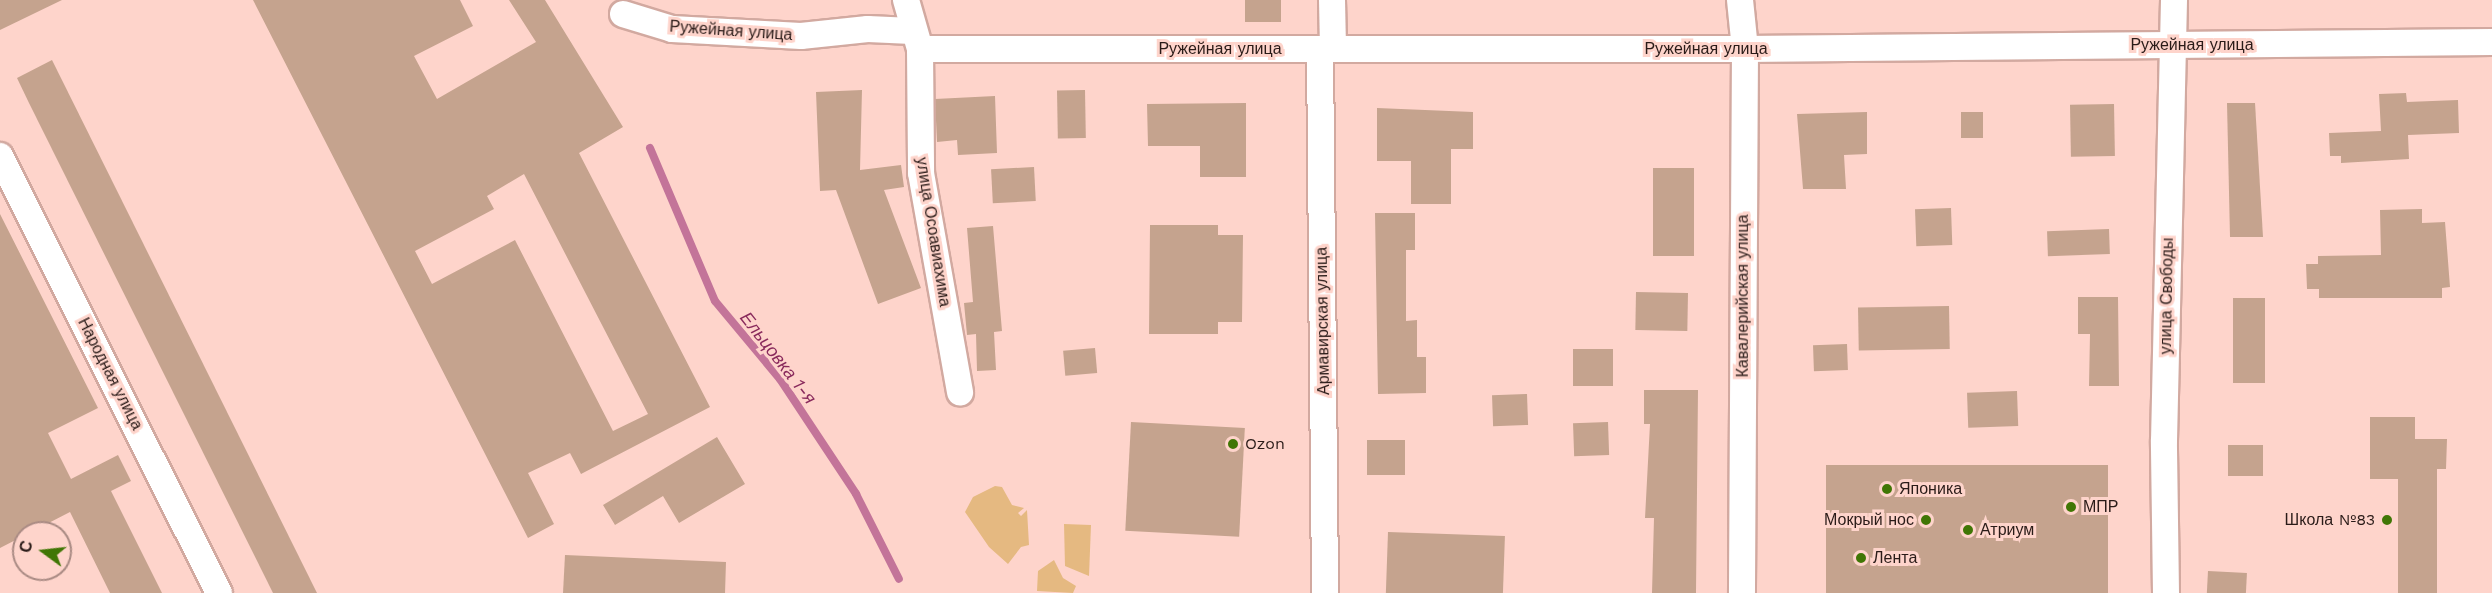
<!DOCTYPE html>
<html>
<head>
<meta charset="utf-8">
<style>
  body { margin:0 }
  #map { position:relative; width:2492px; height:593px; overflow:hidden; background:#fed4cb; font-family:"Work Sans",sans-serif }
  div>[style] { position:absolute }
  [style*='--x'] { left:calc(var(--x)*1px); top:calc(var(--y)*1px); width:calc(var(--w)*1px); rotate:calc(var(--a)*1deg) }
  .green>* { inset:0; background:#e5b981 }
  .stream>* { height:8px; margin:-4px; padding:0 4px; transform-origin:4px; border-radius:4px; background:#c37499 }
  .building>* { inset:0; background:#c5a38e; transform-origin:0 0 }
  .roads { filter:drop-shadow(2px 0 #d2a9a0) drop-shadow(-2px 0 #d2a9a0) drop-shadow(0 2px #d2a9a0) drop-shadow(0 -2px #d2a9a0) }
  .street>* { height:26px; margin:-13px; padding:0 13px; transform-origin:13px; border-radius:13px; background:#fff }
  .dots>* { width:16px; height:16px; translate:-50% -50%; box-sizing:border-box; border:3px solid #fed4cb; border-radius:50% }
  span { translate:-50% -50%; white-space:nowrap; text-align:center; line-height:1.15; -webkit-text-stroke:6px #fed4cb; paint-order:stroke }
  .street-label { font-size:16px; color:#2a1b18 }
  .poi-label { font-size:16px; color:#2a1b18 }
  .left { translate:0 -50%; text-align:left }
  .right { translate:-100% -50%; text-align:right }
  .water-label { font-size:18px; color:#892a5c; font-style:italic }
  .north { position:absolute; left:12px; top:521px; width:60px; height:60px; box-sizing:border-box; background:#fed4cb; border:2px solid #a98a83; border-radius:50%; rotate:285deg; font-size:16px; font-weight:700; line-height:24px; text-align:center; color:#2a1b18 }
  .north::after { content:''; display:block; margin:auto; width:21px; height:27px; background:#407605; clip-path:polygon(50% 0,100% 100%,50% 72%,0 100%) }
</style>
</head>
<body>
<div id="map">
  <div class="green">
    <i style="clip-path:polygon(995px 486px,1002px 487px,1012px 505px,1024px 508px,1018px 513px,1021px 516px,1027px 510px,1029px 545px,1021px 547px,1008px 564px,989px 547px,965px 512px,973px 497px)"></i>
    <i style="clip-path:polygon(1064px 524px,1091px 525px,1089px 576px,1065px 566px)"></i>
    <i style="clip-path:polygon(1054px 560px,1063px 578px,1076px 586px,1073px 593px,1037px 591px,1038px 571px)"></i>
  </div>
  <div class="stream">
    <i style="--x:650;--y:148;--w:166;--a:67"></i>
    <i style="--x:715;--y:301;--w:102;--a:50.2"></i>
    <i style="--x:780;--y:379;--w:138;--a:56.5"></i>
    <i style="--x:856;--y:494;--w:95;--a:63.2"></i>
  </div>
  <div class="building">
    <i style="clip-path:polygon(0 0,62px 0,0 30px)"></i>
    <i style="clip-path:polygon(evenodd,253px 0,460px 0,473px 26px,414px 56px,437px 99px,536px 42px,509px 0,545px 0,623px 127px,579px 153px,710px 407px,581px 474px,570px 453px,528px 473px,554px 524px,528px 538px,253px 0,524px 174px,648px 414px,613px 431px,515px 240px,432px 284px,415px 251px,494px 209px,487px 196px,524px 174px)"></i>
    <i style="left:1245px;top:0;width:36px;height:22px"></i>
    <i style="clip-path:polygon(52px 60px,317px 593px,273px 593px,29px 103px,17px 78px)"></i>
    <i style="clip-path:polygon(862px 90px,860px 170px,901px 165px,904px 187px,884px 190px,921px 288px,878px 304px,836px 190px,820px 191px,816px 92px)"></i>
    <i style="left:1085px;top:90px;width:48px;height:28px;rotate:89deg"></i>
    <i style="clip-path:polygon(2406px 93px,2407px 102px,2458px 100px,2459px 133px,2408px 135px,2409px 159px,2341px 163px,2341px 156px,2330px 156px,2329px 133px,2381px 131px,2379px 94px)"></i>
    <i style="clip-path:polygon(995px 96px,997px 153px,958px 155px,957px 140px,937px 142px,935px 99px)"></i>
    <i style="clip-path:polygon(1246px 103px,1246px 177px,1200px 177px,1200px 146px,1148px 146px,1147px 104px)"></i>
    <i style="clip-path:polygon(2227px 103px,2255px 103px,2263px 237px,2230px 237px)"></i>
    <i style="left:2114px;top:104px;width:52px;height:44px;rotate:89deg"></i>
    <i style="clip-path:polygon(1377px 108px,1473px 112px,1473px 149px,1451px 149px,1451px 204px,1411px 204px,1411px 161px,1377px 161px)"></i>
    <i style="clip-path:polygon(1867px 112px,1867px 154px,1844px 155px,1846px 189px,1803px 189px,1797px 114px)"></i>
    <i style="left:1961px;top:112px;width:22px;height:26px"></i>
    <i style="left:1034px;top:167px;width:34px;height:43px;rotate:87deg"></i>
    <i style="left:1653px;top:168px;width:41px;height:88px"></i>
    <i style="left:1951px;top:208px;width:37px;height:36px;rotate:88deg"></i>
    <i style="clip-path:polygon(2422px 209px,2422px 223px,2445px 222px,2450px 287px,2442px 288px,2442px 298px,2319px 298px,2319px 289px,2307px 289px,2306px 264px,2318px 264px,2318px 256px,2381px 255px,2380px 210px)"></i>
    <i style="clip-path:polygon(1375px 213px,1415px 213px,1415px 250px,1406px 250px,1406px 321px,1417px 320px,1417px 357px,1426px 357px,1426px 393px,1378px 394px)"></i>
    <i style="clip-path:polygon(0 214px,98px 408px,48px 433px,71px 479px,118px 455px,131px 481px,111px 491px,162px 593px,110px 593px,70px 512px,0 548px)"></i>
    <i style="clip-path:polygon(1150px 225px,1218px 225px,1218px 235px,1243px 235px,1242px 322px,1218px 322px,1218px 334px,1149px 334px)"></i>
    <i style="clip-path:polygon(993px 226px,1002px 331px,994px 332px,996px 370px,977px 371px,976px 334px,967px 335px,964px 303px,973px 302px,967px 228px)"></i>
    <i style="left:2109px;top:229px;width:25px;height:62px;rotate:88deg"></i>
    <i style="left:1636px;top:292px;width:52px;height:38px;rotate:1deg"></i>
    <i style="clip-path:polygon(2078px 297px,2118px 297px,2119px 386px,2089px 386px,2090px 334px,2078px 334px)"></i>
    <i style="left:2233px;top:298px;width:32px;height:85px"></i>
    <i style="left:1949px;top:306px;width:43px;height:91px;rotate:89deg"></i>
    <i style="left:1847px;top:344px;width:26px;height:34px;rotate:88deg"></i>
    <i style="left:1095px;top:348px;width:25px;height:32px;rotate:85deg"></i>
    <i style="left:1573px;top:349px;width:40px;height:37px"></i>
    <i style="clip-path:polygon(1644px 390px,1698px 390px,1696px 593px,1652px 593px,1654px 518px,1645px 518px,1650px 424px,1644px 424px)"></i>
    <i style="left:2017px;top:391px;width:35px;height:50px;rotate:88deg"></i>
    <i style="left:1527px;top:394px;width:31px;height:35px;rotate:88deg"></i>
    <i style="clip-path:polygon(2370px 417px,2415px 417px,2415px 439px,2447px 439px,2446px 469px,2437px 469px,2437px 593px,2398px 593px,2398px 479px,2370px 479px)"></i>
    <i style="left:1131px;top:422px;width:114px;height:109px;rotate:3deg"></i>
    <i style="left:1608px;top:422px;width:33px;height:35px;rotate:88deg"></i>
    <i style="clip-path:polygon(717px 437px,745px 484px,679px 523px,663px 496px,615px 525px,603px 505px)"></i>
    <i style="left:1367px;top:440px;width:38px;height:35px"></i>
    <i style="left:2228px;top:445px;width:35px;height:31px"></i>
    <i style="left:1826px;top:465px;width:282px;height:128px"></i>
    <i style="left:1388px;top:532px;width:117px;height:61px;rotate:2deg"></i>
    <i style="clip-path:polygon(565px 555px,726px 562px,725px 593px,563px 593px)"></i>
    <i style="left:2208px;top:571px;width:39px;height:22px;rotate:3deg"></i>
  </div>
  <div class="roads">
    <div class="street">
      <i style="--x:906;--y:0;--w:51;--a:74.1"></i>
      <i style="--x:920;--y:49;--w:124;--a:89.5"></i>
      <i style="--x:921;--y:173;--w:223;--a:79.9"></i>
      <i style="--x:1332;--y:0;--w:49;--a:88.8"></i>
      <i style="--x:1740;--y:0;--w:49;--a:84.2"></i>
      <i style="--x:1745;--y:49;--w:544;--a:90.32"></i>
      <i style="--x:623;--y:14;--w:51;--a:17"></i>
      <i style="--x:672;--y:29;--w:129;--a:3.1"></i>
      <i style="--x:801;--y:36;--w:67;--a:-6"></i>
      <i style="--x:868;--y:29;--w:44;--a:2.6"></i>
      <i style="--x:920;--y:49;--w:825;--a:0"></i>
      <i style="--x:1745;--y:49;--w:747;--a:-0.54"></i>
      <i style="--x:1320;--y:49;--w:544;--a:89.47"></i>
      <i style="--x:0;--y:156;--w:489;--a:63.4"></i>
      <i style="--x:2166;--y:593;--w:152;--a:-90.8"></i>
      <i style="--x:2164;--y:441;--w:441;--a:-88.7"></i>
    </div>
  </div>
  <div class="dots">
    <i style="left:1233px;top:444px;background:#407605"></i>
    <i style="left:1887px;top:489px;background:#407605"></i>
    <i style="left:2071px;top:507px;background:#407605"></i>
    <i style="left:1926px;top:520px;background:#407605"></i>
    <i style="left:2387px;top:520px;background:#407605"></i>
    <i style="left:1968px;top:530px;background:#407605"></i>
    <i style="left:1861px;top:558px;background:#407605"></i>
  </div>
  <div class="street-label">
    <span style="left:731px;top:31px;rotate:4deg">Ружейная улица</span>
    <span style="left:2192px;top:45px">Ружейная улица</span>
    <span style="left:1220px;top:49px">Ружейная улица</span>
    <span style="left:1706px;top:49px">Ружейная улица</span>
    <span style="left:933px;top:232px;rotate:81deg">улица Осоавиахима</span>
    <span style="left:1743px;top:296px;rotate:-90deg">Кавалерийская улица</span>
    <span style="left:2167px;top:296px;rotate:-89deg">улица Свободы</span>
    <span style="left:1323px;top:321px;rotate:-91deg">Армавирская улица</span>
    <span style="left:110px;top:374px;rotate:63deg">Народная улица</span>
  </div>
  <div class="poi-label">
    <span class="left" style="left:1245px;top:444px">Ozon</span>
    <span class="left" style="left:1899px;top:489px">Японика</span>
    <span class="left" style="left:2083px;top:507px">МПР</span>
    <span class="right" style="left:1914px;top:520px">Мокрый нос</span>
    <span class="right" style="left:2375px;top:520px">Школа №83</span>
    <span class="left" style="left:1980px;top:530px">Атриум</span>
    <span class="left" style="left:1873px;top:558px">Лента</span>
  </div>
  <div class="water-label">
    <span style="left:778px;top:358px;rotate:52deg">Ельцовка 1-я</span>
  </div>
  <div class="north">С</div>
</div>
</body>
</html>
